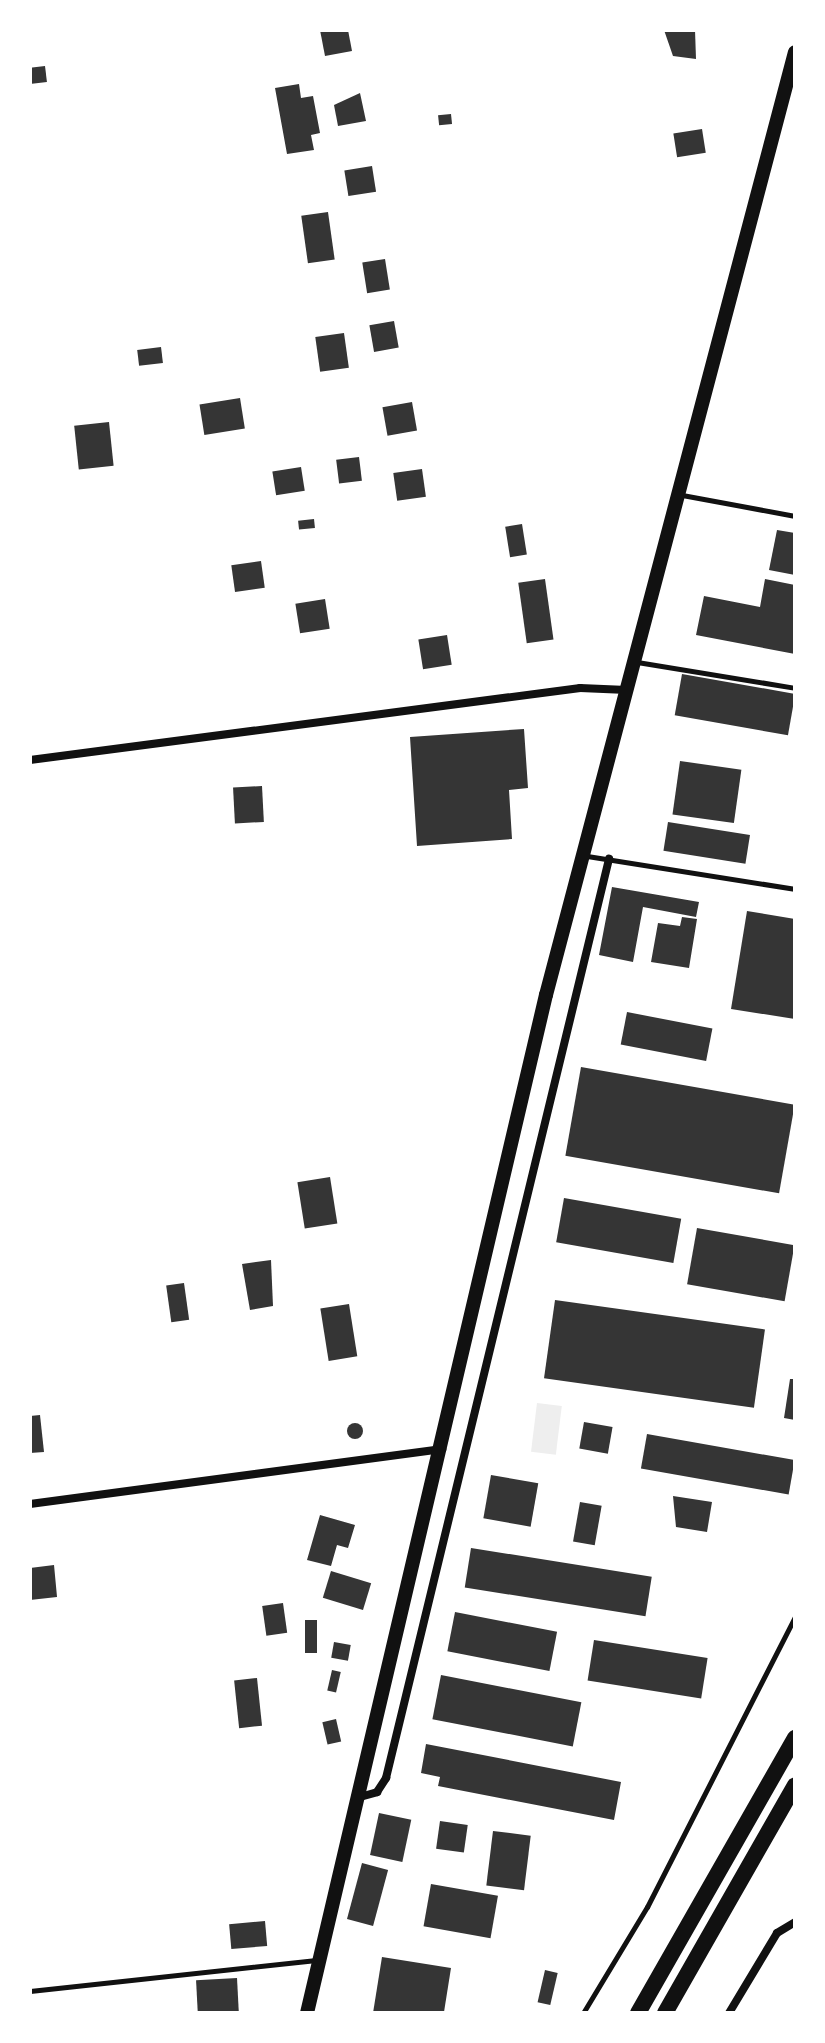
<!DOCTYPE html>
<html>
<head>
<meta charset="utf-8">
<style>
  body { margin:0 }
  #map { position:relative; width:825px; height:2043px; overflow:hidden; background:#fff; font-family:"Sofia Sans Condensed",sans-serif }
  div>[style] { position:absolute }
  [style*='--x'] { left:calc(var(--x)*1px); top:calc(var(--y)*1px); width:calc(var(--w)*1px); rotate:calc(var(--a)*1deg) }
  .green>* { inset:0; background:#eee; transform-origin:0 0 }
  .building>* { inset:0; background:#353535; transform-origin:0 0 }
  .round { border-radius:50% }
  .service>* { height:5px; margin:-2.5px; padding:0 2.5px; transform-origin:2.5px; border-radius:2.5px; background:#111 }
  .minor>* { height:8px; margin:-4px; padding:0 4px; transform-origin:4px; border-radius:4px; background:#111 }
  .primary>* { height:14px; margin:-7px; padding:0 7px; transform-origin:7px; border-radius:7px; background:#111 }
  .motorway>* { height:16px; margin:-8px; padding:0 8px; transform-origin:8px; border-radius:8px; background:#111 }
  span { translate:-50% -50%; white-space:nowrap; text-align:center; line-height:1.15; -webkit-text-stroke:6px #fff; paint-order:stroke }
  .frame { position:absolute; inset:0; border:32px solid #fff; pointer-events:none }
</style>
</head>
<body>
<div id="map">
  <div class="green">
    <i style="left:537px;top:1403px;width:25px;height:49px;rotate:7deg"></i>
  </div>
  <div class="building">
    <i style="clip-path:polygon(320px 30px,348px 30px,352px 51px,325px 56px)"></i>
    <i style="clip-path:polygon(664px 30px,695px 30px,696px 59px,673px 56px)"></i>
    <i style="left:45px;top:66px;width:16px;height:15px;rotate:83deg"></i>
    <i style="clip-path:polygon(299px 84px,301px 98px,313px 96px,320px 133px,311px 135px,314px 150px,287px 154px,275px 88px)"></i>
    <i style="clip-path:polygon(360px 93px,366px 121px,338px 126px,334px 105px)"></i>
    <i style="left:451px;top:114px;width:10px;height:13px;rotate:84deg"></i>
    <i style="left:702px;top:129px;width:24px;height:29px;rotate:81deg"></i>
    <i style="left:372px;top:166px;width:26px;height:28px;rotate:81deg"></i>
    <i style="left:328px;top:212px;width:48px;height:27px;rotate:82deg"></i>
    <i style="left:385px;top:259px;width:31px;height:23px;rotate:81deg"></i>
    <i style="left:394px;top:321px;width:27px;height:25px;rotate:80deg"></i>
    <i style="left:344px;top:333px;width:35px;height:29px;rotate:82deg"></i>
    <i style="left:161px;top:347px;width:16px;height:24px;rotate:83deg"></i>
    <i style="left:240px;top:398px;width:31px;height:41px;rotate:81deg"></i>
    <i style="left:412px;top:402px;width:29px;height:30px;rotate:80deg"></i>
    <i style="left:109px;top:422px;width:44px;height:35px;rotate:84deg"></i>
    <i style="left:359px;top:457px;width:24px;height:23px;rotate:83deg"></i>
    <i style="left:301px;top:467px;width:24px;height:29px;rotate:81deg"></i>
    <i style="left:422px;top:469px;width:28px;height:29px;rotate:82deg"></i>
    <i style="left:314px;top:519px;width:9px;height:16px;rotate:84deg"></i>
    <i style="left:522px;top:524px;width:31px;height:17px;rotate:81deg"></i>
    <i style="clip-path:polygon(777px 530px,795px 533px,795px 575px,769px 570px)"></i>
    <i style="left:261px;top:561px;width:27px;height:30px;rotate:82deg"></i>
    <i style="left:545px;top:579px;width:61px;height:27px;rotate:82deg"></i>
    <i style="clip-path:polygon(765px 579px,795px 585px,795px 654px,696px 635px,704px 596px,760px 607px)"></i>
    <i style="left:325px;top:599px;width:30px;height:30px;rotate:81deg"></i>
    <i style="left:447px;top:635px;width:30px;height:29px;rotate:81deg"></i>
    <i style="left:682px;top:674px;width:115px;height:42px;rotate:10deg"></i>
    <i style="clip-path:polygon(524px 729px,528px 788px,509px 790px,512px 839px,417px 846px,410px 737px)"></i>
    <i style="left:680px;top:761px;width:62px;height:54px;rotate:8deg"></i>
    <i style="left:262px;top:786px;width:36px;height:29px;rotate:87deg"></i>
    <i style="left:668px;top:822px;width:83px;height:29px;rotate:9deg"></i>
    <i style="clip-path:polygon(612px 887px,699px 902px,696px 917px,643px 907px,633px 962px,599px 955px)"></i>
    <i style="clip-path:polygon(747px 911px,795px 919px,795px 1019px,731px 1009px)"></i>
    <i style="clip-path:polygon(682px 917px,697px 919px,689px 968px,651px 962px,658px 923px,680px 926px)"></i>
    <i style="left:627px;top:1012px;width:87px;height:33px;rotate:11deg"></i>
    <i style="left:581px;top:1067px;width:217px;height:90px;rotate:10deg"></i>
    <i style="left:330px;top:1177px;width:47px;height:33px;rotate:81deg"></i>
    <i style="left:564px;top:1198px;width:119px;height:45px;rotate:10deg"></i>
    <i style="left:697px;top:1228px;width:99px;height:57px;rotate:10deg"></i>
    <i style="clip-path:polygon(271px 1260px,273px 1306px,250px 1310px,242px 1264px)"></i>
    <i style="left:184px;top:1283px;width:37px;height:18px;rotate:82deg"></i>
    <i style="left:555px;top:1300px;width:212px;height:79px;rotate:8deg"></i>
    <i style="left:349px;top:1304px;width:53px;height:29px;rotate:81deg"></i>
    <i style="clip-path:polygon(790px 1379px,795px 1379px,795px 1420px,784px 1418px)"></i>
    <i style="clip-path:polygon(40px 1415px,44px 1452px,30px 1453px,30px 1416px)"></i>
    <i style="left:584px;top:1422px;width:29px;height:27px;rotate:10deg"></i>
    <i class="round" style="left:347px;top:1423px;width:16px;height:16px"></i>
    <i style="left:647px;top:1434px;width:150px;height:35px;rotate:10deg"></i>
    <i style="left:491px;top:1475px;width:48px;height:44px;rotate:10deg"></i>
    <i style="clip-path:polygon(673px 1496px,712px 1502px,707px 1532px,676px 1527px)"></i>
    <i style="left:580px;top:1502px;width:22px;height:40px;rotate:10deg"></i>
    <i style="clip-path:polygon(320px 1515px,355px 1525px,348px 1548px,337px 1545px,331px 1566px,307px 1560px)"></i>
    <i style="left:471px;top:1548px;width:183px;height:40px;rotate:9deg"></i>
    <i style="clip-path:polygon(54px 1565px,57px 1597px,30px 1600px,30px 1568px)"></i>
    <i style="left:331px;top:1571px;width:42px;height:28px;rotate:17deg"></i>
    <i style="left:283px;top:1603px;width:30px;height:21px;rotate:82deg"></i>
    <i style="left:455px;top:1612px;width:104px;height:40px;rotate:11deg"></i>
    <i style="left:305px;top:1620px;width:12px;height:33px"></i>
    <i style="left:594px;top:1640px;width:115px;height:41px;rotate:9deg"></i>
    <i style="left:334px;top:1642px;width:17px;height:16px;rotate:10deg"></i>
    <i style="left:332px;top:1670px;width:9px;height:21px;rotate:13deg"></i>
    <i style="left:441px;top:1675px;width:143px;height:45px;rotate:11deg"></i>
    <i style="left:257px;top:1678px;width:48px;height:23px;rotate:84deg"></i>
    <i style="left:336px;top:1719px;width:23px;height:14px;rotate:77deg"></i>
    <i style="clip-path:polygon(426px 1744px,621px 1782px,614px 1820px,438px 1786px,440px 1777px,421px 1773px)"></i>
    <i style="left:379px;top:1813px;width:33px;height:43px;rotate:12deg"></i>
    <i style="left:440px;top:1821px;width:28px;height:28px;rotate:8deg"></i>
    <i style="left:493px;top:1831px;width:38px;height:55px;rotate:7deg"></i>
    <i style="left:362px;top:1863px;width:27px;height:58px;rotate:15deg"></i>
    <i style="left:431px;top:1884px;width:68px;height:43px;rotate:10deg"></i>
    <i style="left:265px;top:1921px;width:25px;height:36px;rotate:85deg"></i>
    <i style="clip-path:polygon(382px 1957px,451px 1968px,444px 2012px,373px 2013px)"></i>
    <i style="left:545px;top:1970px;width:13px;height:33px;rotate:13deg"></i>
    <i style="left:237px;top:1978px;width:35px;height:41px;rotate:87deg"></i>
  </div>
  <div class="service">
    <i style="--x:682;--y:495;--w:115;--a:10.5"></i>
    <i style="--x:637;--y:662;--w:160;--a:9.3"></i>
    <i style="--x:587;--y:856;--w:211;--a:9"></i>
    <i style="--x:30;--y:1991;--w:288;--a:-6.2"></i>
    <i style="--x:583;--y:2013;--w:124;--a:-58.9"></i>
    <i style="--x:647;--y:1907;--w:326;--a:-63"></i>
  </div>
  <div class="minor">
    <i style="--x:30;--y:760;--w:555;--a:-7.46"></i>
    <i style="--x:580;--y:688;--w:47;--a:2.4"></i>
    <i style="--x:30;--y:1504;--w:416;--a:-7.6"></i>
    <i style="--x:360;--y:1797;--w:18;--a:-16"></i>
    <i style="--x:377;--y:1792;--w:17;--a:-57"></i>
    <i style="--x:386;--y:1778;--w:946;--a:-76.36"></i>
    <i style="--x:729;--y:2013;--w:93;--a:-59"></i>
    <i style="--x:777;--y:1933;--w:21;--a:-31"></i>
  </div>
  <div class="primary">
    <i style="--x:307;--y:2013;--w:1046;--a:-76.79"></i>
    <i style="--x:546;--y:995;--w:975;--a:-75.21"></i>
  </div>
  <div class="motorway">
    <i style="--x:638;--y:2013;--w:317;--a:-60.3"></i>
    <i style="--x:665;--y:2013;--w:262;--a:-60.3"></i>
  </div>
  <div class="frame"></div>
</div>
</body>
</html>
